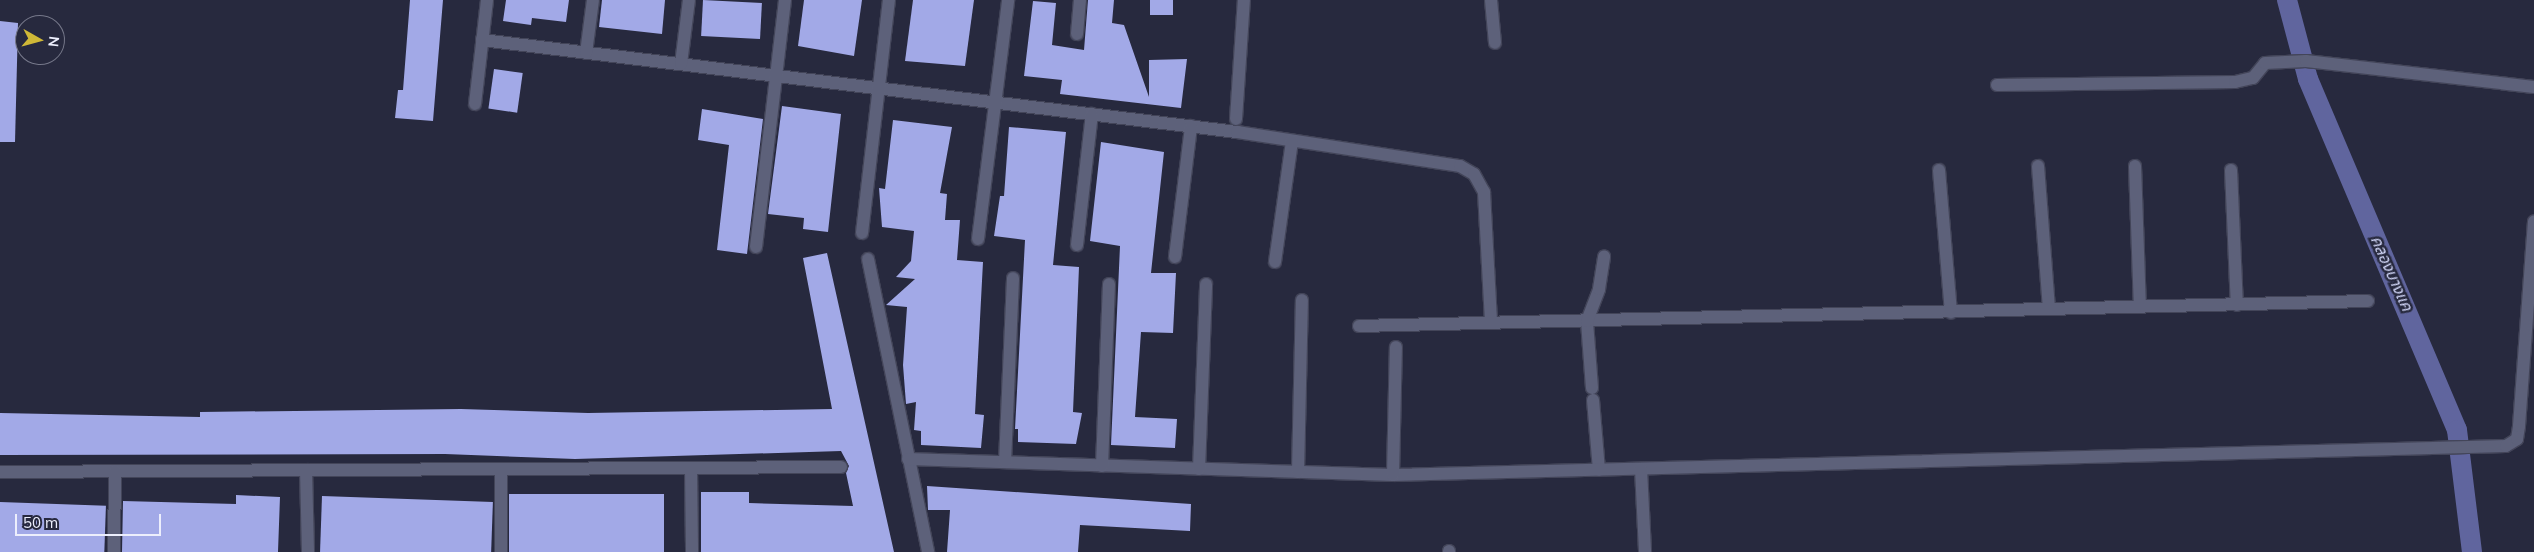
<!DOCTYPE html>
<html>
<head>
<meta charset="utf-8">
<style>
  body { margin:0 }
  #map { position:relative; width:2534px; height:552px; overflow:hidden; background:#27293e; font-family:Mulish,"Noto Sans Thai",sans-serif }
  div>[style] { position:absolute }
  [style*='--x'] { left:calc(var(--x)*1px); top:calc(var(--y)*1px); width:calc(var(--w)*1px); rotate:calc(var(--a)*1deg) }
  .canal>* { height:20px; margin:-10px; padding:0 10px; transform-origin:10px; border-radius:10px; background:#60659e }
  .building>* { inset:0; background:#a2a9e7; transform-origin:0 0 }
  .roads { filter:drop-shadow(1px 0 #434559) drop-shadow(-1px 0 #434559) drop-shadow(0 1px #434559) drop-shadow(0 -1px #434559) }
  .minor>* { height:12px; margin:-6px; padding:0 6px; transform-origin:6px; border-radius:6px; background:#5d617a }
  span { translate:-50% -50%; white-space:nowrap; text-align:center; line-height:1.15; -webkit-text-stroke:5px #27293e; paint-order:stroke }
  .water-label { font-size:16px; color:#d5dafc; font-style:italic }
  .north { position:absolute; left:15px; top:15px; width:50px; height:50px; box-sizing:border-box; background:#27293e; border:1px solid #76788a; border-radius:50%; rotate:97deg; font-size:14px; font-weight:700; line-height:20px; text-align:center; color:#eceefc }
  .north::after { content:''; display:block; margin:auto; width:18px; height:22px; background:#cfb837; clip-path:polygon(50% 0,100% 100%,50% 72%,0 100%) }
  .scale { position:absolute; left:15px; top:514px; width:146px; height:22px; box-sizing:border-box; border:2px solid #eceefc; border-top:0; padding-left:6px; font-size:15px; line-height:18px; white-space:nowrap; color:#eceefc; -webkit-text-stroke:4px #27293e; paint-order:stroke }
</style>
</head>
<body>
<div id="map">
  <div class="canal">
    <i style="--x:2287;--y:0;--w:82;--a:75.1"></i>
    <i style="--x:2308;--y:79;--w:381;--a:67"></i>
    <i style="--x:2457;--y:430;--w:123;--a:83"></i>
  </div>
  <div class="building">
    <i style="clip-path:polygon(410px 0,443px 0,433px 121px,395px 118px,398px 90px,403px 90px)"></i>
    <i style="clip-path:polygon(506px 0,569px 0,566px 22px,532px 18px,531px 25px,503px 21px)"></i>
    <i style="clip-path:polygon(602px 0,665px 0,662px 34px,599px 27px)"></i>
    <i style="left:703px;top:0;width:59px;height:36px;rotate:3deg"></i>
    <i style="clip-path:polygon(804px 0,862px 0,854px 56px,798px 46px)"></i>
    <i style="clip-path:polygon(913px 0,974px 0,965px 66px,905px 61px)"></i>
    <i style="clip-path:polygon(1088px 0,1114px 0,1112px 23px,1124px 25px,1149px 97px,1149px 60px,1187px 59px,1181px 108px,1060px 94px,1062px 80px,1024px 76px,1033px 1px,1056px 3px,1052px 45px,1084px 50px)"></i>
    <i style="left:1150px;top:0;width:23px;height:15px"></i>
    <i style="clip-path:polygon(0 21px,18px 23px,15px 142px,0 142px)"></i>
    <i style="left:494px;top:69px;width:29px;height:40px;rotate:8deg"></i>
    <i style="clip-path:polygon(782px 106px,841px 114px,828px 232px,803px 229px,804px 218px,768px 214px)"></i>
    <i style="clip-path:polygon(702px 109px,763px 119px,747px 254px,717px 250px,729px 145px,698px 140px)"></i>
    <i style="clip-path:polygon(893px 120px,952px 127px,940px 193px,947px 194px,945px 220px,960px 220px,957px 260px,983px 262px,975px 414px,984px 415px,981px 448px,921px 445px,921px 431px,914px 430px,916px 402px,906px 404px,903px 365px,907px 307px,886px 305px,915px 279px,896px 277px,911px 261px,914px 231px,882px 227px,879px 188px,885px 189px)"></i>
    <i style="clip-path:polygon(1009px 127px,1066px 132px,1053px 265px,1079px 267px,1073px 412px,1082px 413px,1076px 444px,1018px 442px,1018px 429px,1015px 429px,1025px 240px,994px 236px,1000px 196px,1004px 196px)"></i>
    <i style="clip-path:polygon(1101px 142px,1164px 152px,1151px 273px,1176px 273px,1173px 333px,1141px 332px,1135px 417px,1177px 419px,1175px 448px,1111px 445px,1120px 246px,1090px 241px)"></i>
    <i style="clip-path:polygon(827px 253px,894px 552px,701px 552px,701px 492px,749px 492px,749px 503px,853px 506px,846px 473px,849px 466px,841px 451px,575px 459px,445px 454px,0 455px,0 413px,200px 417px,200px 412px,461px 409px,588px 413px,832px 409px,803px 258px)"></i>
    <i style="clip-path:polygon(927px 486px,1191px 504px,1190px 531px,1080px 525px,1078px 552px,947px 552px,950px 510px,928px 510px)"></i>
    <i style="left:509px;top:494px;width:155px;height:58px"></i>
    <i style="clip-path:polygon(236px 495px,280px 497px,278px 552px,122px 552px,123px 501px,236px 504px)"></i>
    <i style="left:322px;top:496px;width:171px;height:56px;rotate:2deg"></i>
    <i style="left:0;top:502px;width:106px;height:50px;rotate:2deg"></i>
  </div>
  <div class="roads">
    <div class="minor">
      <i style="--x:1491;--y:0;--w:43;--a:84.7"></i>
      <i style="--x:1077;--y:34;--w:34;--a:-85"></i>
      <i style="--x:482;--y:40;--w:761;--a:6.95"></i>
      <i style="--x:1237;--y:132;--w:226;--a:8.7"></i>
      <i style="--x:1460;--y:166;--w:16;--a:30"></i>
      <i style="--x:1474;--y:174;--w:21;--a:61"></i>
      <i style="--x:1484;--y:192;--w:131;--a:86.9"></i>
      <i style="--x:586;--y:53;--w:53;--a:-82.5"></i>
      <i style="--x:681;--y:64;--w:64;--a:-82.9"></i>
      <i style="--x:1997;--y:85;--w:238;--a:-0.7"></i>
      <i style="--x:2235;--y:82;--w:18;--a:-13"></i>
      <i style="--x:2253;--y:78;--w:19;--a:-51"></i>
      <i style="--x:2265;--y:63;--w:41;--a:-2.8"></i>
      <i style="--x:2306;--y:61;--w:229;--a:6.5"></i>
      <i style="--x:475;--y:104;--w:105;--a:-83.4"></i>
      <i style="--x:1236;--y:119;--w:119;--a:-86.2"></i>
      <i style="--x:2038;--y:166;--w:143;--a:85.6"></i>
      <i style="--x:2135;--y:166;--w:141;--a:88"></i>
      <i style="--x:1939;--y:170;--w:143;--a:85.2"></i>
      <i style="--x:2231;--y:170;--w:135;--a:87.5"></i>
      <i style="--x:862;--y:233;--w:235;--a:-83.4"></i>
      <i style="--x:978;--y:239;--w:241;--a:-82.8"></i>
      <i style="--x:1077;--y:245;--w:132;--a:-83.5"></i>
      <i style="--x:756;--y:247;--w:249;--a:-83.3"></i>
      <i style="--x:1175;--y:257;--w:132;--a:-83"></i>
      <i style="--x:868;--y:259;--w:299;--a:78.4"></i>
      <i style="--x:1275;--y:262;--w:122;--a:-82"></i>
      <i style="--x:1359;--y:326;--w:1009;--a:-1.42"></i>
      <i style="--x:1592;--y:388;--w:67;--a:-94.3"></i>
      <i style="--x:1587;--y:321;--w:34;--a:-69"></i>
      <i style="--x:1599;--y:289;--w:33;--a:-81"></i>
      <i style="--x:1593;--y:400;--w:70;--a:85.1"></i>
      <i style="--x:908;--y:459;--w:485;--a:1.9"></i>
      <i style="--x:1393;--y:475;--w:1113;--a:-1.49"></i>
      <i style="--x:2506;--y:446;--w:13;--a:-32"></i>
      <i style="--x:2517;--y:439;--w:13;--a:-81"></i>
      <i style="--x:2519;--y:426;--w:205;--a:-85.8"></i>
      <i style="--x:1005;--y:462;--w:184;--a:-87.5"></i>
      <i style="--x:1102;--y:466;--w:182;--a:-87.8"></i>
      <i style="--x:691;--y:468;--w:84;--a:89.3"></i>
      <i style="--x:1199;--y:469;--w:185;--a:-87.8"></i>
      <i style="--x:1641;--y:469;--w:83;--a:87.2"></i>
      <i style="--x:306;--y:470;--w:82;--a:88.6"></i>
      <i style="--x:0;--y:472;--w:841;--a:-0.34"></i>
      <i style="--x:1298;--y:472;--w:172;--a:-88.7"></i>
      <i style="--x:1393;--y:475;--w:128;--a:-88.7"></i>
      <i style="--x:1449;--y:551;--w:1;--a:90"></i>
      <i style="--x:114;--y:552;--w:81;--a:-89.3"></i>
      <i style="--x:501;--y:552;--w:83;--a:-90"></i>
    </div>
  </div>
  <div class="water-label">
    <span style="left:2392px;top:273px;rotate:66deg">คลองบางแค</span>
  </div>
  <div class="north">N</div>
  <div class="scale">50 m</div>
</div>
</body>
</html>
